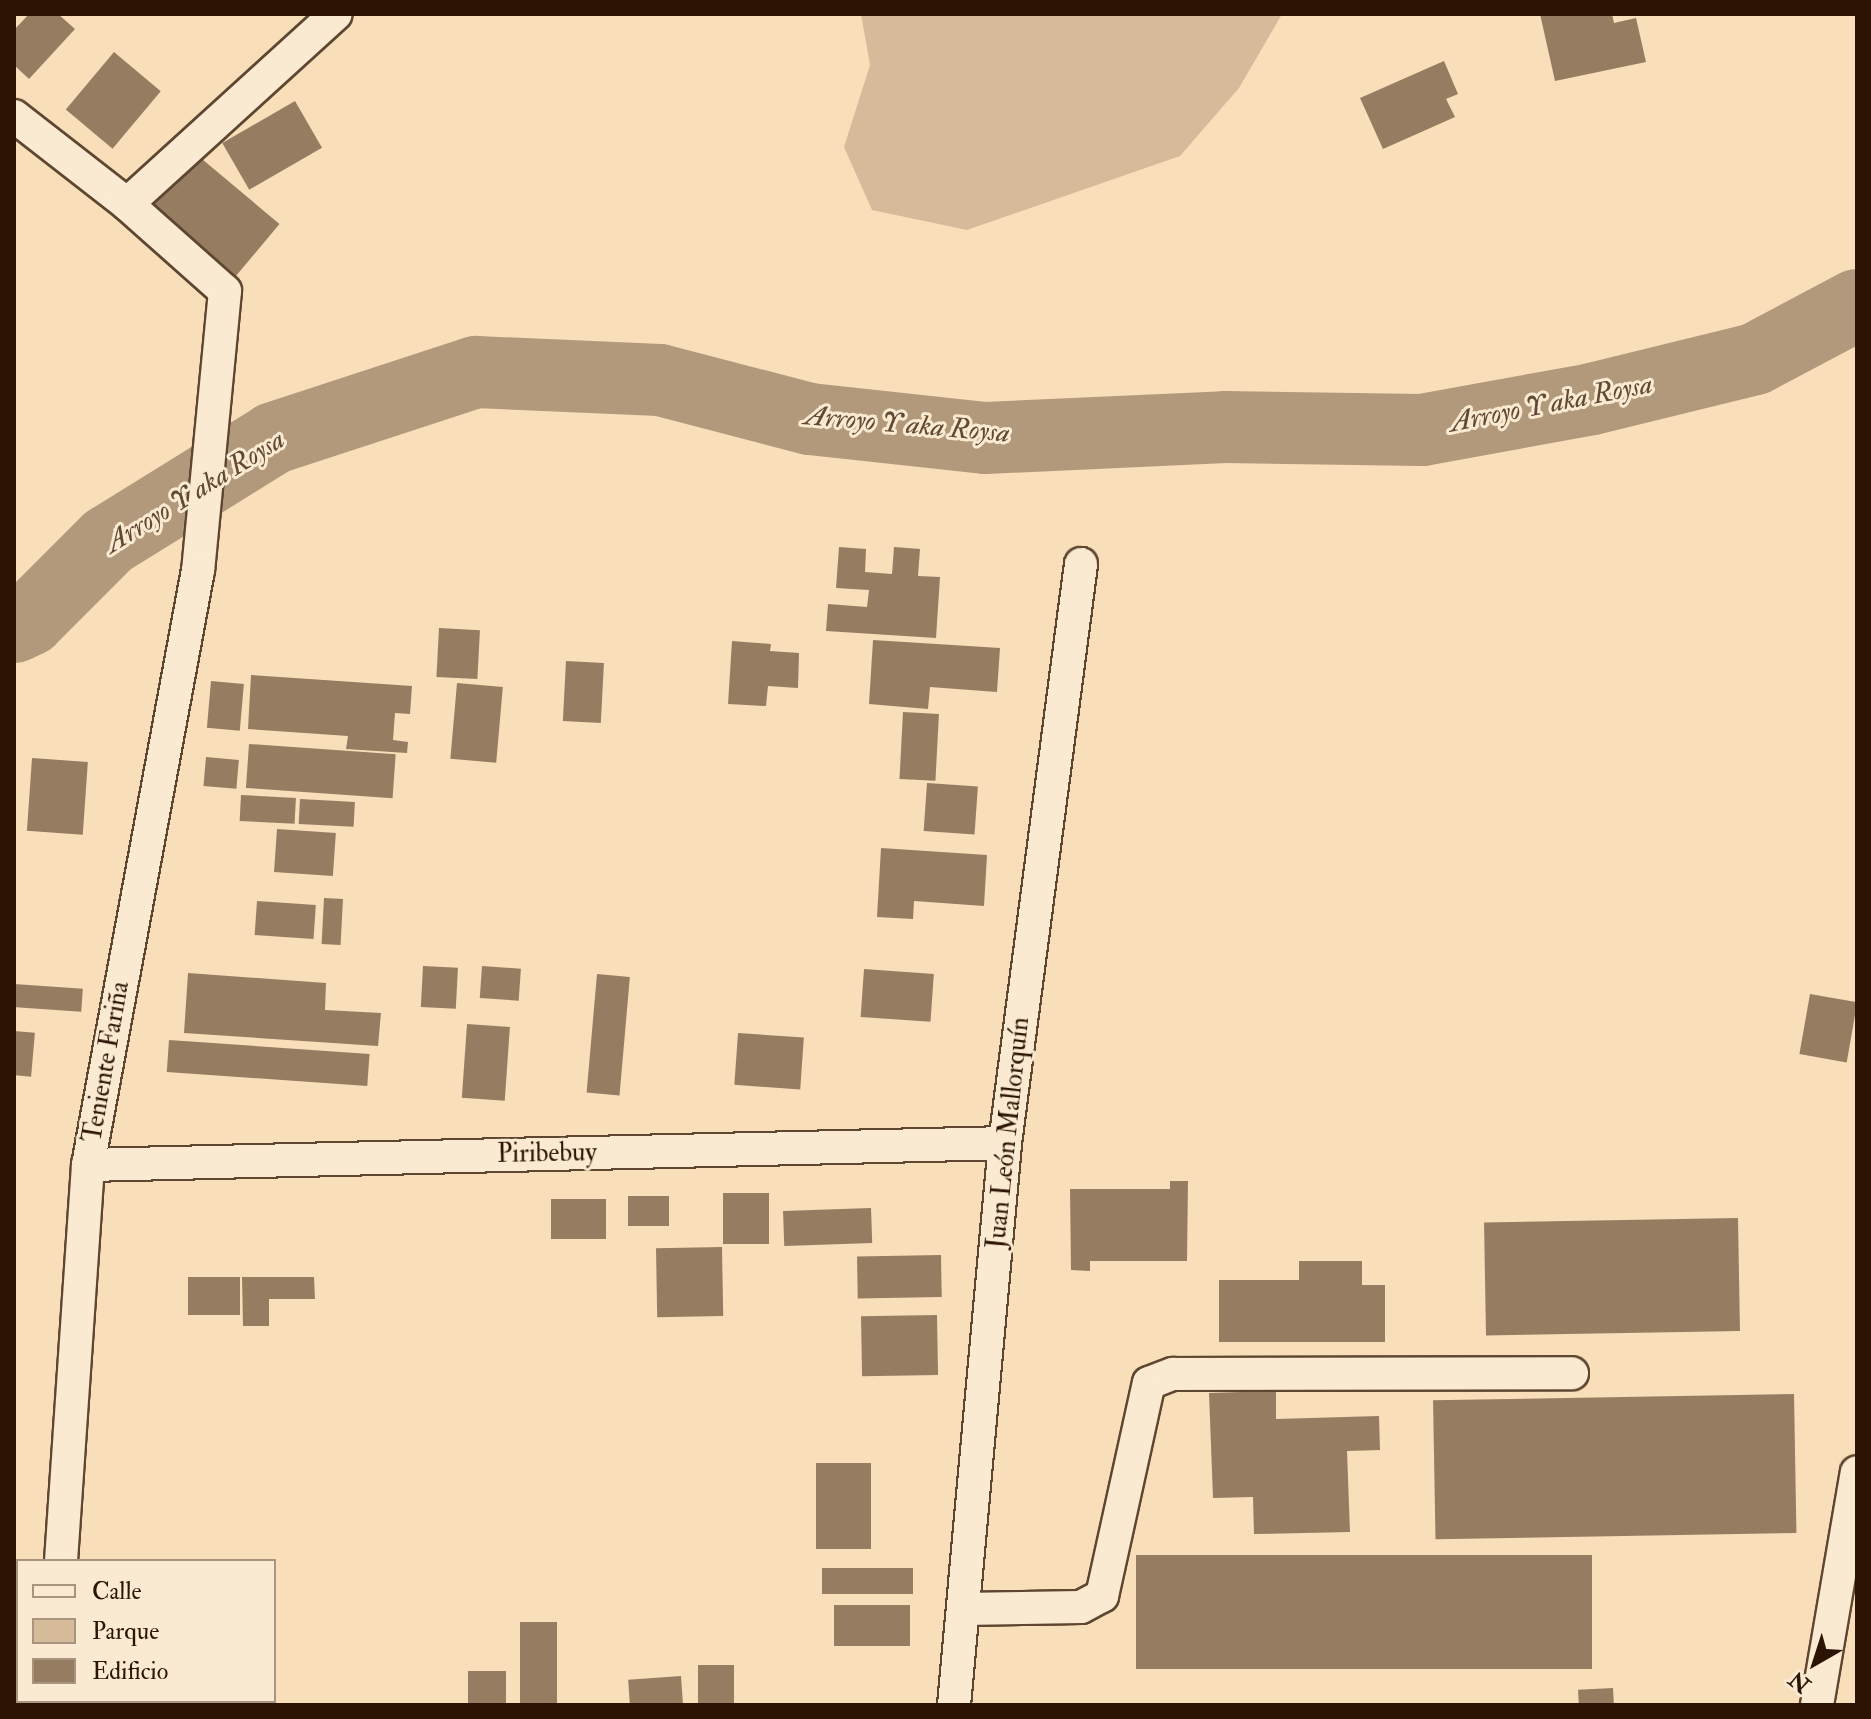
<!DOCTYPE html>
<html>
<head>
<meta charset="utf-8">
<style>
  body { margin:0 }
  #map { position:relative; width:1871px; height:1719px; overflow:hidden; background:#f8deb9; font-family:"IM FELL Double Pica",serif }
  div>[style] { position:absolute }
  [style*='--x'] { left:calc(var(--x)*1px); top:calc(var(--y)*1px); width:calc(var(--w)*1px); rotate:calc(var(--a)*1deg) }
  .green>* { inset:0; background:#d5bb9a }
  .river>* { height:72px; margin:-36px; padding:0 36px; transform-origin:36px; border-radius:36px; background:#b3997b }
  .building>* { inset:0; background:#967d62; transform-origin:0 0 }
  .roads { filter:drop-shadow(2px 0 #5f4630) drop-shadow(-2px 0 #5f4630) drop-shadow(0 2px #5f4630) drop-shadow(0 -2px #5f4630) }
  .minor>* { height:32px; margin:-16px; padding:0 16px; transform-origin:16px; border-radius:16px; background:#faead2 }
  span { translate:-50% -50%; white-space:nowrap; text-align:center; line-height:1.15; -webkit-text-stroke:6px #faead2; paint-order:stroke }
  .street-label { font-size:26px; color:#2c1303 }
  .water-label { font-size:28px; color:#624933; font-style:italic }
  .frame { position:absolute; inset:0; border:16px solid #2c1303; pointer-events:none }
  .legend { position:absolute; left:16px; top:1559px; width:260px; height:144px; box-sizing:border-box; background:#faead2; border:2px solid #a8947f; margin:0; padding:10px 14px; list-style:none; font-size:24px; color:#2c1303 }
  .legend li { display:flex; align-items:center; gap:16px; height:40px }
  .legend b { width:40px; border:2px solid #a8947f }
  .north { position:absolute; left:1775px; top:1623px; width:80px; height:80px; -webkit-text-stroke:6px #faead2; paint-order:stroke; rotate:219deg; font-size:22px; font-weight:700; line-height:32px; text-align:center; color:#2c1303 }
  .north::after { content:''; display:block; margin:auto; width:28px; height:36px; background:#2c1303; clip-path:polygon(50% 0,100% 100%,50% 72%,0 100%) }
</style>
</head>
<body>
<div id="map">
  <div class="green">
    <i style="clip-path:polygon(861px 14px,1282px 14px,1239px 88px,1180px 156px,967px 230px,872px 210px,844px 147px,870px 65px)"></i>
  </div>
  <div class="river">
    <i style="--x:14;--y:627;--w:17;--a:-25"></i>
    <i style="--x:29;--y:620;--w:112;--a:-45"></i>
    <i style="--x:108;--y:541;--w:195;--a:-31.8"></i>
    <i style="--x:274;--y:438;--w:213;--a:-18.1"></i>
    <i style="--x:476;--y:372;--w:184;--a:2.5"></i>
    <i style="--x:660;--y:380;--w:155;--a:14.6"></i>
    <i style="--x:810;--y:419;--w:176;--a:6.2"></i>
    <i style="--x:985;--y:438;--w:240;--a:-2.6"></i>
    <i style="--x:1225;--y:427;--w:197;--a:0.9"></i>
    <i style="--x:1422;--y:430;--w:173;--a:-10.3"></i>
    <i style="--x:1592;--y:399;--w:168;--a:-13.8"></i>
    <i style="--x:1755;--y:359;--w:115;--a:-27.9"></i>
  </div>
  <div class="building">
    <i style="clip-path:polygon(29px 14px,58px 14px,75px 29px,29px 79px,14px 65px,14px 30px)"></i>
    <i style="clip-path:polygon(1540px 14px,1612px 14px,1614px 23px,1636px 18px,1646px 62px,1555px 81px)"></i>
    <i style="left:114px;top:52px;width:61px;height:75px;rotate:40deg"></i>
    <i style="clip-path:polygon(1444px 61px,1458px 94px,1446px 99px,1455px 117px,1383px 149px,1360px 98px)"></i>
    <i style="left:295px;top:101px;width:54px;height:84px;rotate:60deg"></i>
    <i style="left:196px;top:154px;width:109px;height:74px;rotate:40deg"></i>
    <i style="clip-path:polygon(839px 547px,866px 549px,865px 572px,892px 574px,894px 547px,920px 549px,918px 576px,940px 577px,936px 638px,826px 631px,828px 604px,867px 607px,869px 590px,836px 588px)"></i>
    <i style="left:439px;top:628px;width:41px;height:49px;rotate:3deg"></i>
    <i style="clip-path:polygon(873px 640px,1000px 648px,997px 692px,930px 687px,928px 709px,869px 704px)"></i>
    <i style="clip-path:polygon(732px 641px,771px 644px,770px 651px,799px 653px,798px 688px,768px 686px,766px 706px,728px 704px)"></i>
    <i style="left:566px;top:661px;width:38px;height:60px;rotate:3deg"></i>
    <i style="clip-path:polygon(251px 675px,412px 686px,410px 714px,395px 713px,393px 740px,408px 742px,407px 753px,346px 749px,348px 736px,248px 729px)"></i>
    <i style="left:211px;top:681px;width:33px;height:47px;rotate:5deg"></i>
    <i style="left:457px;top:683px;width:46px;height:76px;rotate:5deg"></i>
    <i style="left:903px;top:712px;width:36px;height:67px;rotate:3deg"></i>
    <i style="left:249px;top:744px;width:147px;height:44px;rotate:4deg"></i>
    <i style="left:206px;top:757px;width:33px;height:29px;rotate:5deg"></i>
    <i style="left:32px;top:758px;width:56px;height:73px;rotate:4deg"></i>
    <i style="left:927px;top:783px;width:51px;height:48px;rotate:4deg"></i>
    <i style="left:241px;top:795px;width:55px;height:26px;rotate:3deg"></i>
    <i style="left:300px;top:799px;width:55px;height:25px;rotate:3deg"></i>
    <i style="left:277px;top:829px;width:59px;height:43px;rotate:4deg"></i>
    <i style="clip-path:polygon(881px 848px,987px 855px,984px 906px,914px 901px,913px 919px,877px 917px)"></i>
    <i style="left:324px;top:898px;width:19px;height:46px;rotate:3deg"></i>
    <i style="left:257px;top:901px;width:59px;height:34px;rotate:4deg"></i>
    <i style="left:423px;top:966px;width:35px;height:41px;rotate:3deg"></i>
    <i style="left:482px;top:966px;width:39px;height:32px;rotate:4deg"></i>
    <i style="left:864px;top:969px;width:70px;height:48px;rotate:4deg"></i>
    <i style="clip-path:polygon(188px 973px,326px 983px,325px 1010px,381px 1013px,378px 1046px,184px 1033px)"></i>
    <i style="left:597px;top:974px;width:33px;height:119px;rotate:5deg"></i>
    <i style="left:14px;top:984px;width:69px;height:23px;rotate:4deg"></i>
    <i style="left:1810px;top:994px;width:48px;height:61px;rotate:10deg"></i>
    <i style="left:467px;top:1024px;width:43px;height:74px;rotate:4deg"></i>
    <i style="left:14px;top:1031px;width:21px;height:44px;rotate:5deg"></i>
    <i style="left:738px;top:1033px;width:66px;height:52px;rotate:4deg"></i>
    <i style="left:169px;top:1040px;width:201px;height:32px;rotate:4deg"></i>
    <i style="clip-path:polygon(1170px 1181px,1188px 1181px,1187px 1261px,1090px 1261px,1090px 1271px,1071px 1270px,1070px 1189px,1170px 1189px)"></i>
    <i style="left:723px;top:1193px;width:46px;height:51px"></i>
    <i style="left:628px;top:1196px;width:41px;height:30px"></i>
    <i style="left:551px;top:1199px;width:55px;height:40px"></i>
    <i style="left:871px;top:1208px;width:35px;height:88px;rotate:88deg"></i>
    <i style="left:1738px;top:1218px;width:113px;height:254px;rotate:89deg"></i>
    <i style="left:722px;top:1247px;width:69px;height:66px;rotate:89deg"></i>
    <i style="left:941px;top:1255px;width:42px;height:84px;rotate:89deg"></i>
    <i style="clip-path:polygon(1299px 1261px,1362px 1261px,1362px 1285px,1385px 1285px,1385px 1342px,1219px 1342px,1219px 1280px,1299px 1280px)"></i>
    <i style="left:240px;top:1277px;width:38px;height:52px;rotate:90deg"></i>
    <i style="clip-path:polygon(242px 1277px,314px 1277px,315px 1299px,269px 1299px,269px 1326px,243px 1326px)"></i>
    <i style="left:937px;top:1315px;width:60px;height:76px;rotate:89deg"></i>
    <i style="clip-path:polygon(1276px 1391px,1276px 1419px,1379px 1416px,1380px 1450px,1347px 1451px,1350px 1532px,1254px 1534px,1253px 1497px,1213px 1498px,1209px 1393px)"></i>
    <i style="left:1794px;top:1394px;width:139px;height:361px;rotate:89deg"></i>
    <i style="left:816px;top:1463px;width:55px;height:86px"></i>
    <i style="left:1136px;top:1555px;width:456px;height:114px"></i>
    <i style="left:822px;top:1568px;width:91px;height:26px"></i>
    <i style="left:834px;top:1605px;width:76px;height:41px"></i>
    <i style="left:520px;top:1622px;width:37px;height:83px"></i>
    <i style="left:698px;top:1665px;width:36px;height:40px"></i>
    <i style="left:468px;top:1671px;width:38px;height:34px"></i>
    <i style="left:681px;top:1676px;width:29px;height:53px;rotate:86deg"></i>
    <i style="left:1613px;top:1688px;width:17px;height:35px;rotate:87deg"></i>
  </div>
  <div class="roads">
    <div class="minor">
      <i style="--x:14;--y:116;--w:143;--a:37.9"></i>
      <i style="--x:127;--y:204;--w:131;--a:41.6"></i>
      <i style="--x:225;--y:291;--w:280;--a:95.5"></i>
      <i style="--x:198;--y:570;--w:605;--a:100.47"></i>
      <i style="--x:88;--y:1165;--w:397;--a:93.9"></i>
      <i style="--x:127;--y:204;--w:282;--a:-42.3"></i>
      <i style="--x:88;--y:1165;--w:917;--a:-1.37"></i>
      <i style="--x:963;--y:1609;--w:118;--a:-1"></i>
      <i style="--x:1081;--y:1607;--w:24;--a:-28"></i>
      <i style="--x:1102;--y:1596;--w:218;--a:-77.6"></i>
      <i style="--x:1149;--y:1383;--w:26;--a:-21"></i>
      <i style="--x:1173;--y:1374;--w:399;--a:-0.1"></i>
      <i style="--x:51;--y:1705;--w:4;--a:-76"></i>
      <i style="--x:954;--y:1705;--w:564;--a:-84.81"></i>
      <i style="--x:1005;--y:1143;--w:584;--a:-82.52"></i>
      <i style="--x:1817;--y:1705;--w:236;--a:-80.3"></i>
    </div>
  </div>
  <div class="street-label">
    <span style="left:107px;top:1062px;rotate:-80deg">Teniente Fariña</span>
    <span style="left:1009px;top:1133px;rotate:-84deg">Juan León Mallorquín</span>
    <span style="left:547px;top:1154px;rotate:-1deg">Piribebuy</span>
  </div>
  <div class="water-label">
    <span style="left:1551px;top:404px;rotate:-11deg">Arroyo Y aka Roysa</span>
    <span style="left:907px;top:425px;rotate:5deg">Arroyo Y aka Roysa</span>
    <span style="left:195px;top:492px;rotate:-32deg">Arroyo Y aka Roysa</span>
  </div>
  <div class="frame"></div>
  <ul class="legend">
  <li><b style="height:10px;background:#faead2"></b>Calle</li>
  <li><b style="height:22px;background:#d5bb9a"></b>Parque</li>
  <li><b style="height:22px;background:#967d62"></b>Edificio</li>
  </ul>
  <div class="north">N</div>
</div>
</body>
</html>
